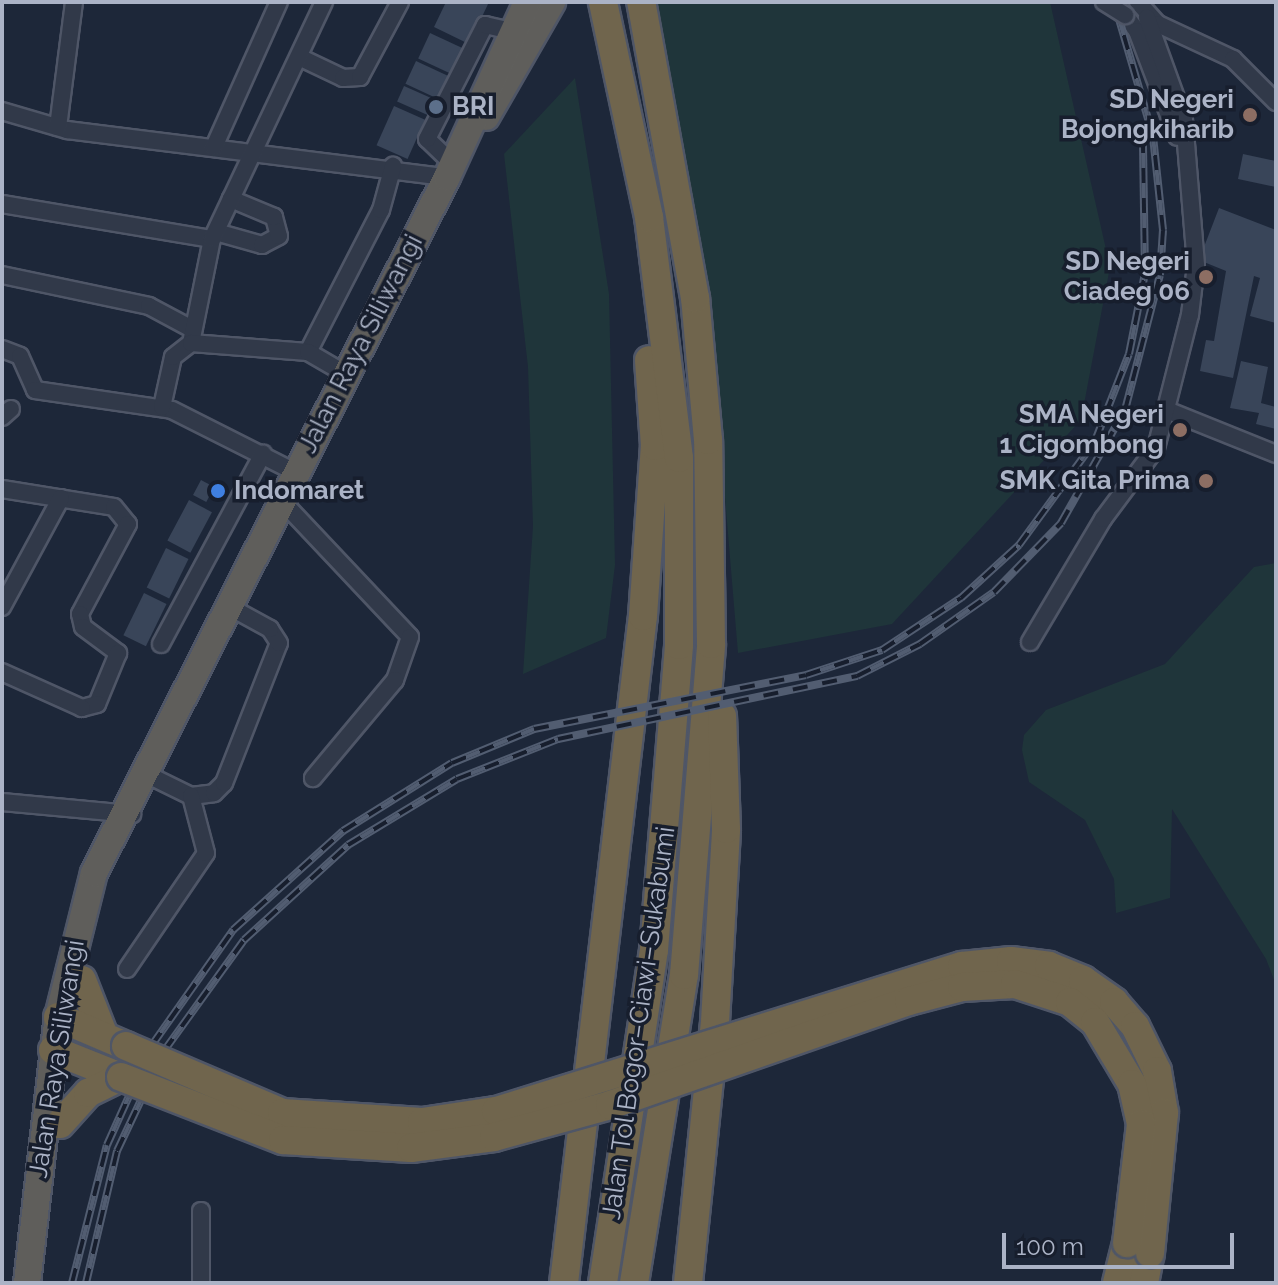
<!DOCTYPE html>
<html>
<head>
<meta charset="utf-8">
<style>
  body { margin:0 }
  #map { position:relative; width:1278px; height:1285px; overflow:hidden; background:#1d2739; font-family:Raleway,sans-serif }
  div>[style] { position:absolute }
  [style*='--x'] { left:calc(var(--x)*1px); top:calc(var(--y)*1px); width:calc(var(--w)*1px); rotate:calc(var(--a)*1deg) }
  .green>* { inset:0; background:#1f353a }
  .building>* { inset:0; background:#394559; transform-origin:0 0 }
  .roads { filter:drop-shadow(2px 0 #4f5667) drop-shadow(-2px 0 #4f5667) drop-shadow(0 2px #4f5667) drop-shadow(0 -2px #4f5667) }
  .minor>* { height:16px; margin:-8px; padding:0 8px; transform-origin:8px; border-radius:8px; background:#313949 }
  .trunk>* { height:26px; margin:-13px; padding:0 13px; transform-origin:13px; border-radius:13px; background:#5f5e5b }
  .motorway>* { height:28px; margin:-14px; padding:0 14px; transform-origin:14px; border-radius:14px; background:#70654d }
  .rail>* { height:8px; margin-top:-4px; transform-origin:0; background:repeating-linear-gradient(90deg,#171e2d 0 15px,#525d71 0 30px); box-sizing:border-box; border-block:2px solid #525d71 }
  .bridges { filter:drop-shadow(2px 0 #4f5667) drop-shadow(-2px 0 #4f5667) drop-shadow(0 2px #4f5667) drop-shadow(0 -2px #4f5667) }
  .minor-bridge>* { height:16px; margin:-8px; padding:0 8px; transform-origin:8px; border-radius:8px; background:#313949 }
  .motorway-bridge>* { height:28px; margin:-14px; padding:0 14px; transform-origin:14px; border-radius:14px; background:#70654d }
  .dots>* { width:22px; height:22px; translate:-50% -50%; box-sizing:border-box; border:4px solid #171e2d; border-radius:50% }
  span { translate:-50% -50%; white-space:nowrap; text-align:center; line-height:1.15; -webkit-text-stroke:7px #171e2d; paint-order:stroke }
  .poi-label { font-size:26px; color:#abb3c6; font-weight:700 }
  .right { translate:-100% -50%; text-align:right }
  .left { translate:0 -50%; text-align:left }
  .street-label { font-size:26px; color:#abb3c6 }
  .frame { position:absolute; inset:0; border:4px solid #abb3c6; pointer-events:none }
  .scale { position:absolute; left:1002px; top:1233px; width:232px; height:36px; box-sizing:border-box; border:4px solid #abb3c6; border-top:0; padding-left:10px; font-size:24px; line-height:28px; white-space:nowrap; color:#abb3c6; -webkit-text-stroke:6px #171e2d; paint-order:stroke }
</style>
</head>
<body>
<div id="map">
  <div class="green">
    <i style="clip-path:polygon(650px 2px,1050px 2px,1110px 267px,1081px 420px,892px 624px,738px 653px,722px 462px)"></i>
    <i style="clip-path:polygon(575px 78px,609px 294px,615px 565px,606px 638px,523px 674px,533px 526px,528px 367px,504px 154px)"></i>
    <i style="clip-path:polygon(1276px 563px,1276px 985px,1266px 959px,1172px 809px,1170px 898px,1116px 913px,1114px 879px,1085px 820px,1029px 782px,1022px 750px,1024px 735px,1046px 710px,1165px 664px,1254px 567px)"></i>
  </div>
  <div class="building">
    <i style="clip-path:polygon(446px 2px,489px 2px,469px 44px,434px 27px)"></i>
    <i style="left:430px;top:33px;width:38px;height:28px;rotate:25deg"></i>
    <i style="left:416px;top:61px;width:38px;height:25px;rotate:25deg"></i>
    <i style="left:404px;top:86px;width:34px;height:17px;rotate:24deg"></i>
    <i style="left:394px;top:106px;width:34px;height:43px;rotate:24deg"></i>
    <i style="clip-path:polygon(1243px 154px,1276px 161px,1276px 187px,1238px 179px)"></i>
    <i style="clip-path:polygon(1219px 208px,1276px 230px,1276px 323px,1250px 316px,1260px 278px,1254px 276px,1233px 378px,1200px 371px,1206px 340px,1214px 341px,1226px 271px,1199px 260px)"></i>
    <i style="clip-path:polygon(1241px 361px,1268px 367px,1261px 403px,1276px 407px,1276px 429px,1256px 424px,1259px 413px,1230px 408px)"></i>
    <i style="left:201px;top:480px;width:15px;height:17px;rotate:28deg"></i>
    <i style="left:189px;top:500px;width:26px;height:46px;rotate:28deg"></i>
    <i style="left:166px;top:548px;width:25px;height:44px;rotate:26deg"></i>
    <i style="left:144px;top:593px;width:25px;height:47px;rotate:26deg"></i>
  </div>
  <div class="roads">
    <div class="minor">
      <i style="--x:1138;--y:2;--w:30;--a:48"></i>
      <i style="--x:1158;--y:24;--w:83;--a:25"></i>
      <i style="--x:1233;--y:59;--w:61;--a:45"></i>
      <i style="--x:1125;--y:15;--w:20;--a:53"></i>
      <i style="--x:1137;--y:31;--w:113;--a:69.3"></i>
      <i style="--x:299;--y:57;--w:49;--a:25.5"></i>
      <i style="--x:343;--y:78;--w:17;--a:-3"></i>
      <i style="--x:360;--y:77;--w:85;--a:-61.9"></i>
      <i style="--x:2;--y:111;--w:68;--a:16.3"></i>
      <i style="--x:67;--y:130;--w:383;--a:7.1"></i>
      <i style="--x:58;--y:127;--w:126;--a:-82.7"></i>
      <i style="--x:214;--y:147;--w:159;--a:-65.9"></i>
      <i style="--x:453;--y:164;--w:36;--a:-136"></i>
      <i style="--x:427;--y:139;--w:128;--a:-63"></i>
      <i style="--x:485;--y:25;--w:27;--a:13"></i>
      <i style="--x:2;--y:204;--w:213;--a:9.5"></i>
      <i style="--x:216;--y:232;--w:48;--a:15.8"></i>
      <i style="--x:262;--y:245;--w:19;--a:-28"></i>
      <i style="--x:279;--y:236;--w:20;--a:-105"></i>
      <i style="--x:274;--y:217;--w:47;--a:-157.3"></i>
      <i style="--x:2;--y:275;--w:150;--a:11.9"></i>
      <i style="--x:149;--y:306;--w:49;--a:28.1"></i>
      <i style="--x:191;--y:343;--w:106;--a:-78.6"></i>
      <i style="--x:212;--y:239;--w:262;--a:-64.7"></i>
      <i style="--x:2;--y:349;--w:19;--a:21"></i>
      <i style="--x:20;--y:356;--w:37;--a:66"></i>
      <i style="--x:35;--y:390;--w:138;--a:8.3"></i>
      <i style="--x:172;--y:410;--w:138;--a:26.8"></i>
      <i style="--x:308;--y:352;--w:160;--a:-62.8"></i>
      <i style="--x:381;--y:210;--w:46;--a:-74.7"></i>
      <i style="--x:162;--y:407;--w:51;--a:-77.6"></i>
      <i style="--x:173;--y:357;--w:23;--a:-38"></i>
      <i style="--x:191;--y:343;--w:117;--a:4.4"></i>
      <i style="--x:308;--y:352;--w:44;--a:30.1"></i>
      <i style="--x:1169;--y:411;--w:115;--a:21.9"></i>
      <i style="--x:2;--y:417;--w:12;--a:-42"></i>
      <i style="--x:2;--y:489;--w:113;--a:9.1"></i>
      <i style="--x:114;--y:507;--w:22;--a:51"></i>
      <i style="--x:128;--y:524;--w:102;--a:118.1"></i>
      <i style="--x:80;--y:614;--w:13;--a:77"></i>
      <i style="--x:83;--y:627;--w:44;--a:36.6"></i>
      <i style="--x:118;--y:653;--w:55;--a:112.4"></i>
      <i style="--x:97;--y:704;--w:16;--a:165"></i>
      <i style="--x:82;--y:708;--w:88;--a:-155.8"></i>
      <i style="--x:281;--y:500;--w:188;--a:46.7"></i>
      <i style="--x:410;--y:637;--w:46;--a:109.2"></i>
      <i style="--x:395;--y:680;--w:128;--a:129.9"></i>
      <i style="--x:2;--y:607;--w:124;--a:-61.6"></i>
      <i style="--x:1030;--y:642;--w:143;--a:-59.3"></i>
      <i style="--x:1103;--y:519;--w:89;--a:-53.3"></i>
      <i style="--x:1156;--y:448;--w:137;--a:-75.7"></i>
      <i style="--x:1190;--y:315;--w:50;--a:-83.2"></i>
      <i style="--x:1196;--y:265;--w:145;--a:-94.7"></i>
      <i style="--x:1184;--y:120;--w:109;--a:-109.9"></i>
      <i style="--x:161;--y:644;--w:216;--a:-61.8"></i>
      <i style="--x:146;--y:774;--w:50;--a:26.1"></i>
      <i style="--x:191;--y:796;--w:23;--a:-7"></i>
      <i style="--x:214;--y:793;--w:14;--a:-45"></i>
      <i style="--x:224;--y:783;--w:150;--a:-68.6"></i>
      <i style="--x:279;--y:643;--w:17;--a:-123"></i>
      <i style="--x:270;--y:629;--w:48;--a:-151.3"></i>
      <i style="--x:2;--y:802;--w:131;--a:5.3"></i>
      <i style="--x:127;--y:969;--w:140;--a:-55.7"></i>
      <i style="--x:206;--y:853;--w:59;--a:-104.7"></i>
      <i style="--x:201;--y:1211;--w:72;--a:90"></i>
    </div>
    <div class="trunk">
      <i style="--x:486;--y:117;--w:133;--a:-60.1"></i>
      <i style="--x:27;--y:1283;--w:268;--a:-83.4"></i>
      <i style="--x:58;--y:1017;--w:148;--a:-76"></i>
      <i style="--x:94;--y:873;--w:780;--a:-63.11"></i>
      <i style="--x:447;--y:177;--w:192;--a:-65.4"></i>
    </div>
    <div class="motorway">
      <i style="--x:82;--y:980;--w:60;--a:68.6"></i>
      <i style="--x:58;--y:1017;--w:74;--a:23.1"></i>
      <i style="--x:53;--y:1050;--w:73;--a:21.7"></i>
      <i style="--x:60;--y:1124;--w:42;--a:-47.9"></i>
      <i style="--x:88;--y:1093;--w:37;--a:-26"></i>
      <i style="--x:564;--y:1283;--w:672;--a:-83.25"></i>
      <i style="--x:643;--y:616;--w:170;--a:-86"></i>
      <i style="--x:655;--y:446;--w:86;--a:-94"></i>
      <i style="--x:603;--y:1283;--w:337;--a:-81.3"></i>
      <i style="--x:654;--y:950;--w:306;--a:-85.3"></i>
      <i style="--x:679;--y:645;--w:187;--a:-90"></i>
      <i style="--x:679;--y:458;--w:243;--a:-97.1"></i>
      <i style="--x:649;--y:217;--w:220;--a:-102.1"></i>
      <i style="--x:634;--y:1283;--w:312;--a:-80.8"></i>
      <i style="--x:684;--y:975;--w:332;--a:-85.3"></i>
      <i style="--x:711;--y:644;--w:204;--a:-90.8"></i>
      <i style="--x:708;--y:440;--w:143;--a:-95.2"></i>
      <i style="--x:695;--y:298;--w:301;--a:-100.3"></i>
      <i style="--x:688;--y:1283;--w:262;--a:-84.1"></i>
      <i style="--x:715;--y:1022;--w:193;--a:-86.7"></i>
      <i style="--x:726;--y:829;--w:113;--a:-92"></i>
      <i style="--x:1117;--y:1283;--w:41;--a:-76"></i>
      <i style="--x:1144;--y:1283;--w:31;--a:-79"></i>
    </div>
  </div>
  <div class="rail">
    <i style="--x:72;--y:1283;--w:142;--a:-75.8"></i>
    <i style="--x:107;--y:1145;--w:110;--a:-65.8"></i>
    <i style="--x:152;--y:1045;--w:141;--a:-54.8"></i>
    <i style="--x:233;--y:930;--w:148;--a:-42"></i>
    <i style="--x:343;--y:831;--w:128;--a:-32"></i>
    <i style="--x:452;--y:763;--w:89;--a:-22.5"></i>
    <i style="--x:534;--y:729;--w:277;--a:-11.2"></i>
    <i style="--x:806;--y:675;--w:80;--a:-18.2"></i>
    <i style="--x:882;--y:650;--w:95;--a:-33.4"></i>
    <i style="--x:961;--y:598;--w:79;--a:-42.4"></i>
    <i style="--x:1019;--y:545;--w:129;--a:-53.8"></i>
    <i style="--x:1095;--y:441;--w:93;--a:-68.7"></i>
    <i style="--x:1129;--y:354;--w:83;--a:-78.8"></i>
    <i style="--x:1145;--y:273;--w:133;--a:-90.9"></i>
    <i style="--x:86;--y:1283;--w:136;--a:-76.8"></i>
    <i style="--x:117;--y:1151;--w:110;--a:-64.8"></i>
    <i style="--x:164;--y:1051;--w:137;--a:-54.2"></i>
    <i style="--x:244;--y:940;--w:141;--a:-42.4"></i>
    <i style="--x:348;--y:845;--w:127;--a:-31.2"></i>
    <i style="--x:457;--y:779;--w:109;--a:-21.6"></i>
    <i style="--x:558;--y:739;--w:306;--a:-11.9"></i>
    <i style="--x:857;--y:676;--w:71;--a:-26.9"></i>
    <i style="--x:920;--y:644;--w:90;--a:-35.1"></i>
    <i style="--x:994;--y:592;--w:96;--a:-45.8"></i>
    <i style="--x:1061;--y:523;--w:130;--a:-60.5"></i>
    <i style="--x:1125;--y:410;--w:139;--a:-75.5"></i>
    <i style="--x:1160;--y:275;--w:45;--a:-86.2"></i>
    <i style="--x:1163;--y:230;--w:95;--a:-96.1"></i>
    <i style="--x:1153;--y:136;--w:140;--a:-106.2"></i>
  </div>
  <div class="bridges">
    <div class="minor-bridge">
      <i style="--x:1104;--y:2;--w:25;--a:32"></i>
    </div>
    <div class="motorway-bridge">
      <i style="--x:126;--y:1046;--w:170;--a:23.2"></i>
      <i style="--x:282;--y:1113;--w:140;--a:3.7"></i>
      <i style="--x:422;--y:1122;--w:75;--a:-8.5"></i>
      <i style="--x:496;--y:1111;--w:488;--a:-17.3"></i>
      <i style="--x:962;--y:966;--w:49;--a:-5.8"></i>
      <i style="--x:1011;--y:961;--w:38;--a:7"></i>
      <i style="--x:1049;--y:966;--w:37;--a:22"></i>
      <i style="--x:1083;--y:980;--w:38;--a:35"></i>
      <i style="--x:1114;--y:1002;--w:32;--a:49"></i>
      <i style="--x:1135;--y:1026;--w:50;--a:63.9"></i>
      <i style="--x:1157;--y:1071;--w:43;--a:80.5"></i>
      <i style="--x:1164;--y:1113;--w:141;--a:95.7"></i>
      <i style="--x:121;--y:1077;--w:174;--a:21.3"></i>
      <i style="--x:283;--y:1140;--w:128;--a:3.6"></i>
      <i style="--x:411;--y:1148;--w:84;--a:-7.5"></i>
      <i style="--x:494;--y:1137;--w:120;--a:-15.4"></i>
      <i style="--x:610;--y:1105;--w:317;--a:-19.2"></i>
      <i style="--x:909;--y:1001;--w:55;--a:-14.8"></i>
      <i style="--x:962;--y:987;--w:53;--a:-3.2"></i>
      <i style="--x:1015;--y:984;--w:58;--a:18.1"></i>
      <i style="--x:1070;--y:1002;--w:32;--a:39"></i>
      <i style="--x:1095;--y:1022;--w:72;--a:59.2"></i>
      <i style="--x:1132;--y:1084;--w:41;--a:77.3"></i>
      <i style="--x:1141;--y:1124;--w:120;--a:96.7"></i>
    </div>
  </div>
  <div class="dots">
    <i style="left:436px;top:107px;background:#5c6f8a"></i>
    <i style="left:1250px;top:115px;background:#8d6e63"></i>
    <i style="left:1206px;top:277px;background:#8d6e63"></i>
    <i style="left:1180px;top:430px;background:#8d6e63"></i>
    <i style="left:1206px;top:481px;background:#8d6e63"></i>
    <i style="left:218px;top:491px;background:#3f7fe0"></i>
  </div>
  <div class="poi-label">
    <span class="right" style="left:1234px;top:115px">SD Negeri<br>Bojongkiharib</span>
    <span class="left" style="left:452px;top:107px">BRI</span>
    <span class="right" style="left:1190px;top:277px">SD Negeri<br>Ciadeg 06</span>
    <span class="right" style="left:1164px;top:430px">SMA Negeri<br>1 Cigombong</span>
    <span class="right" style="left:1190px;top:481px">SMK Gita Prima</span>
    <span class="left" style="left:234px;top:491px">Indomaret</span>
  </div>
  <div class="street-label">
    <span style="left:361px;top:344px;rotate:-63deg">Jalan Raya Siliwangi</span>
    <span style="left:639px;top:1023px;rotate:-82deg">Jalan Tol Bogor–Ciawi–Sukabumi</span>
    <span style="left:57px;top:1059px;rotate:-81deg">Jalan Raya Siliwangi</span>
  </div>
  <div class="frame"></div>
  <div class="scale">100 m</div>
</div>
</body>
</html>
